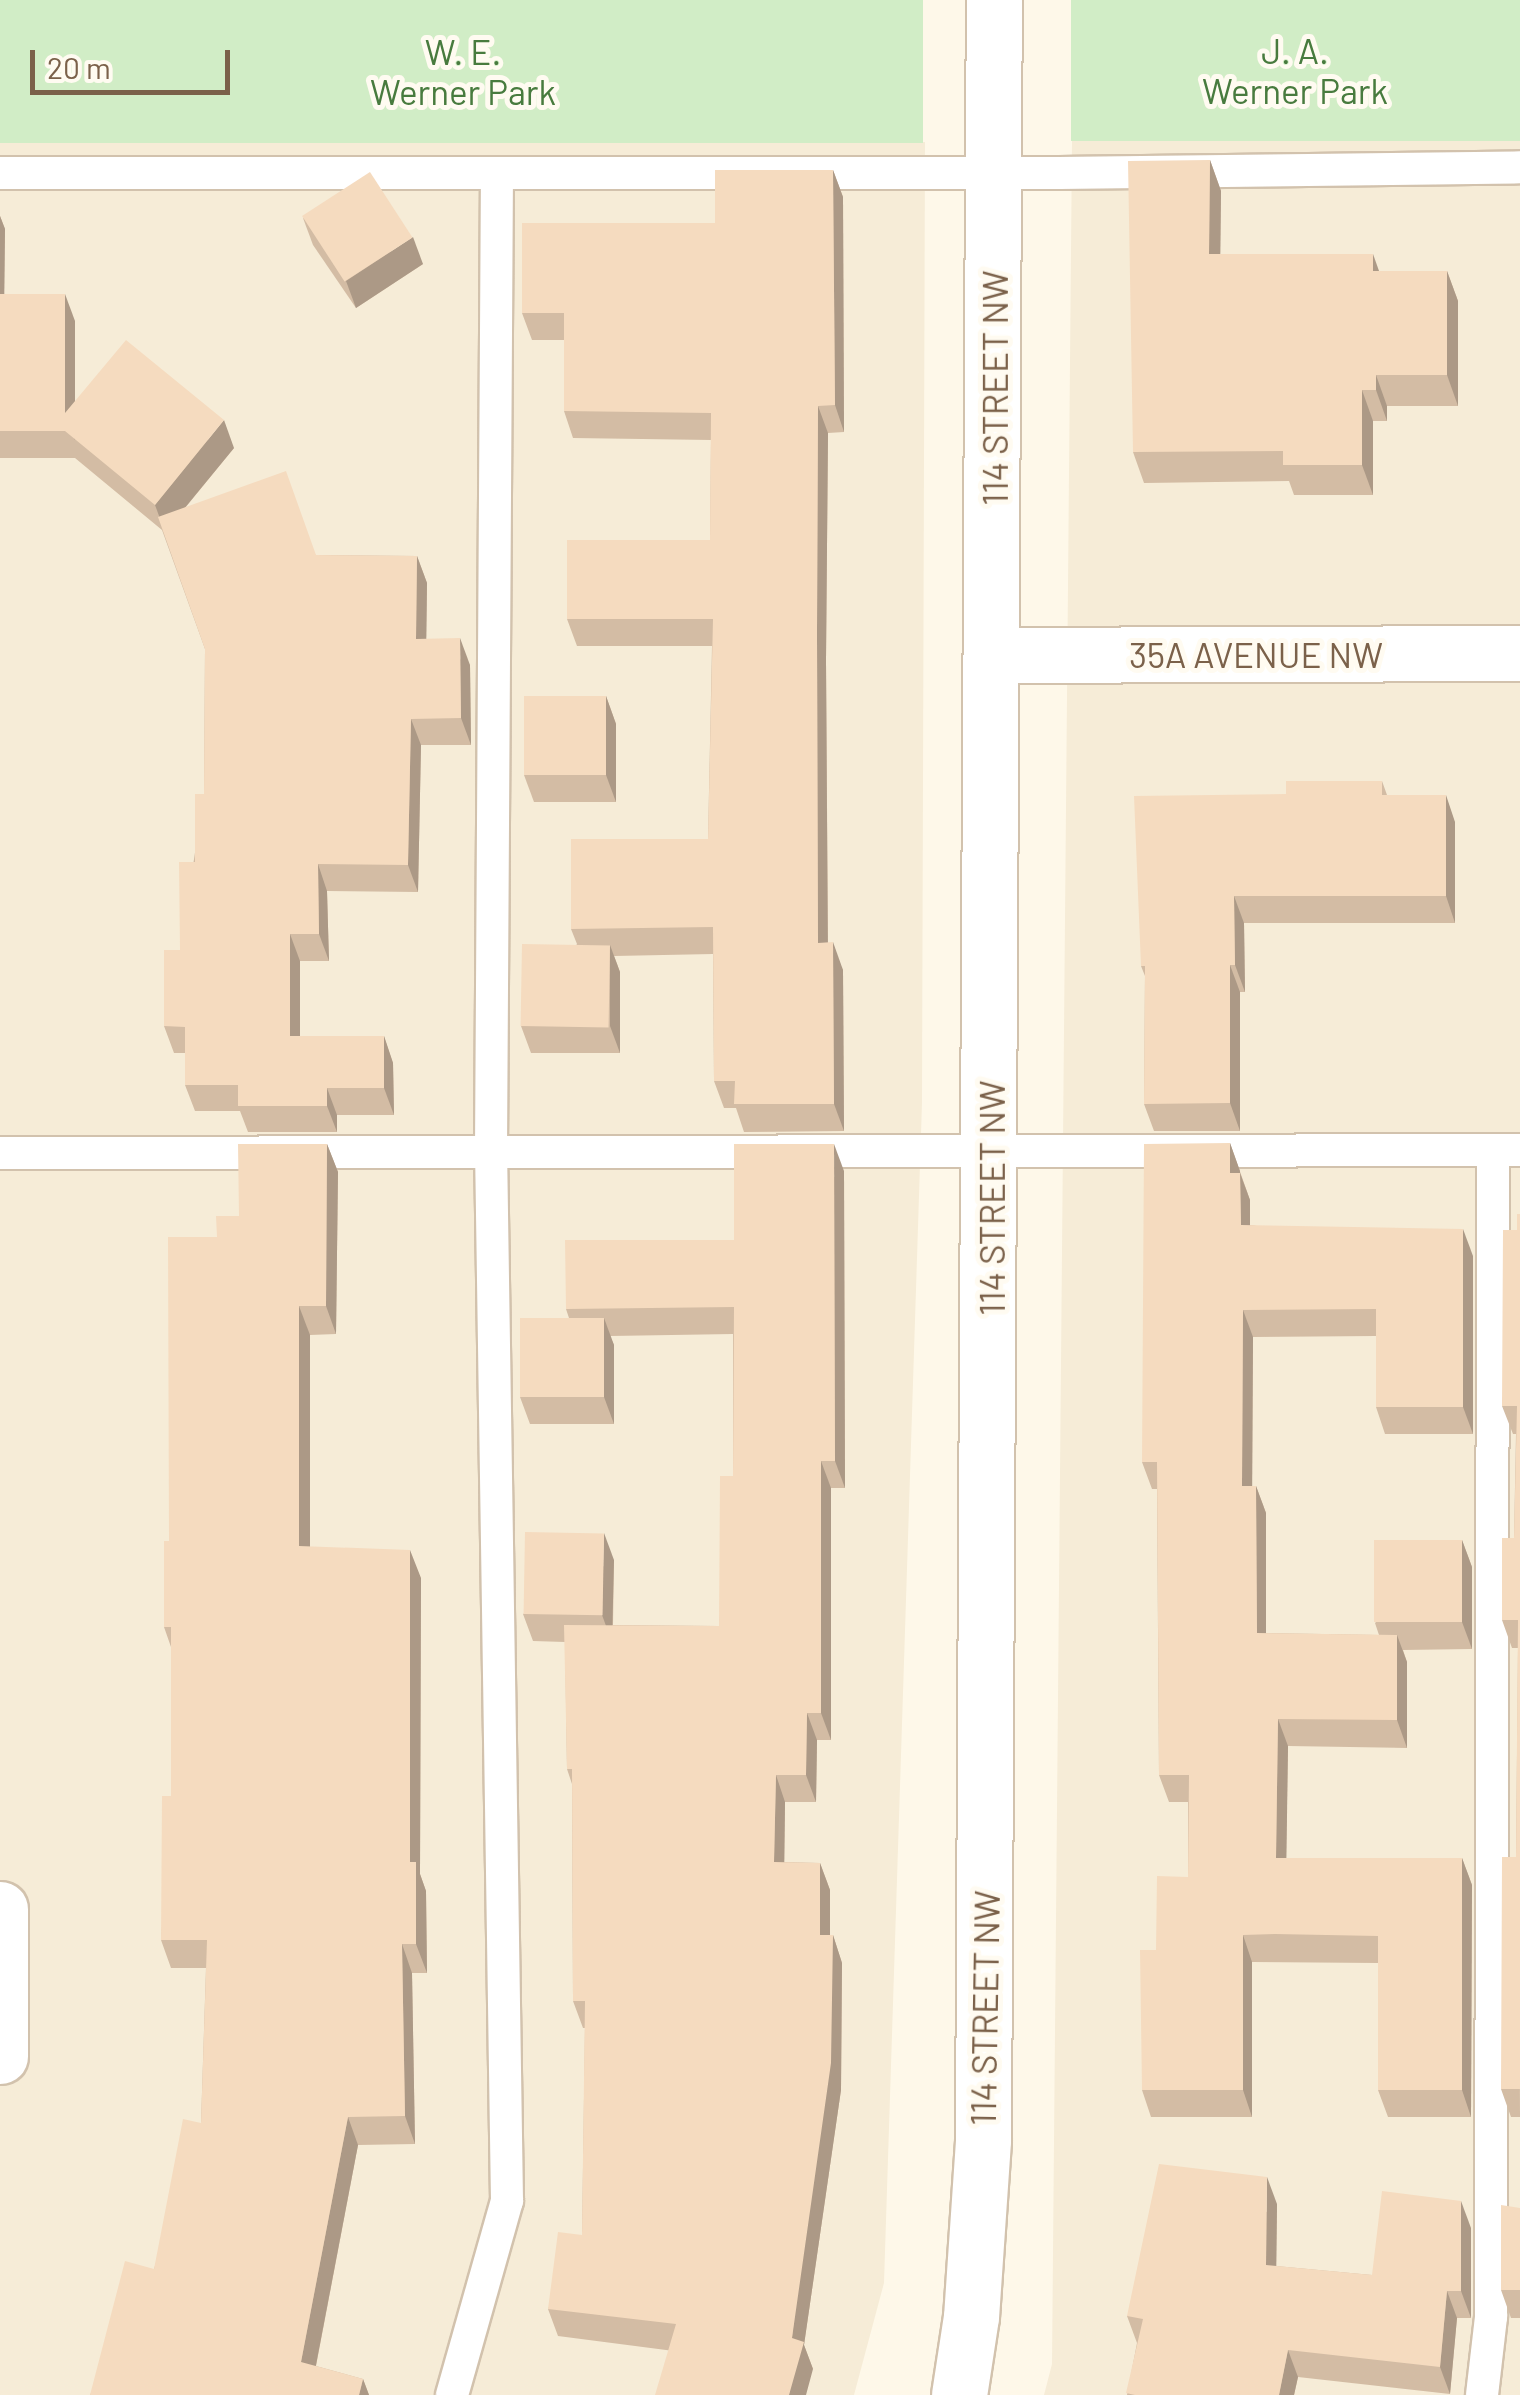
<!DOCTYPE html>
<html>
<head>
<meta charset="utf-8">
<style>
  body { margin:0 }
  #map { position:relative; width:1520px; height:2395px; overflow:hidden; background:#fef8e9; font-family:Barlow,sans-serif }
  div>[style] { position:absolute }
  [style*='--x'] { left:calc(var(--x)*1px); top:calc(var(--y)*1px); width:calc(var(--w)*1px); rotate:calc(var(--a)*1deg) }
  .residential>* { inset:0; background:#f6ecd7 }
  .green>* { inset:0; background:#d1edc6; transform-origin:0 0 }
  .roads { filter:drop-shadow(2px 0 #d2c2ad) drop-shadow(-2px 0 #d2c2ad) drop-shadow(0 2px #d2c2ad) drop-shadow(0 -2px #d2c2ad) }
  .service>* { height:32px; margin:-16px; padding:0 16px; transform-origin:16px; border-radius:16px; background:#fff }
  .minor>* { height:55px; margin:-27.5px; padding:0 27.5px; transform-origin:27.5px; border-radius:27.5px; background:#fff }
  .tertiary>* { height:55px; margin:-27.5px; padding:0 27.5px; transform-origin:27.5px; border-radius:27.5px; background:#fff }
  .wall>* { inset:0; background:#d3bca4 }
  .shaded-wall>* { inset:0; background:#ac9986 }
  .building>* { inset:0; background:#f5dbbf; transform-origin:0 0 }
  span { translate:-50% -50%; white-space:nowrap; text-align:center; line-height:1.15; -webkit-text-stroke:10px #fffbf1; paint-order:stroke }
  .park-label { font-size:35px; color:#487b3e }
  .street-label { font-size:35px; color:#7b614a }
  .scale { position:absolute; left:30px; top:50px; width:200px; height:45px; box-sizing:border-box; border:5px solid #7b614a; border-top:0; padding-left:12px; font-size:30px; line-height:35px; white-space:nowrap; color:#7b614a; -webkit-text-stroke:8px #fffbf1; paint-order:stroke }
</style>
</head>
<body>
<div id="map">
  <div class="residential">
    <i style="clip-path:polygon(1520px 140px,1520px 2395px,1044px 2395px,1052px 2364px,1072px 141px)"></i>
    <i style="clip-path:polygon(925px 142px,922px 1103px,884px 2283px,854px 2395px,0 2395px,0 143px)"></i>
  </div>
  <div class="green">
    <i style="left:0;top:0;width:923px;height:143px"></i>
    <i style="left:1071px;top:0;width:449px;height:141px"></i>
  </div>
  <div class="roads">
    <div class="service">
      <i style="--x:0;--y:173;--w:1059;--a:0"></i>
      <i style="--x:1059;--y:173;--w:461;--a:-0.7"></i>
      <i style="--x:0;--y:1153;--w:1520;--a:-0.11"></i>
      <i style="--x:452;--y:2395;--w:202;--a:-74.2"></i>
      <i style="--x:507;--y:2201;--w:1050;--a:-90.87"></i>
      <i style="--x:491;--y:1151;--w:978;--a:-89.65"></i>
      <i style="--x:1482;--y:2395;--w:79;--a:-83.4"></i>
      <i style="--x:1491;--y:2317;--w:1167;--a:-89.9"></i>
    </div>
    <div class="minor">
      <i style="--x:993;--y:655;--w:527;--a:-0.22"></i>
      <i style="--x:0;--y:1909;--w:147;--a:90"></i>
    </div>
    <div class="tertiary">
      <i style="--x:959;--y:2395;--w:79;--a:-81.3"></i>
      <i style="--x:971;--y:2317;--w:178;--a:-86.1"></i>
      <i style="--x:983;--y:2139;--w:2139;--a:-89.71"></i>
    </div>
  </div>
  <div class="wall">
    <i style="clip-path:polygon(1210px 160px,1221px 191px,1220px 254px,1379px 271px,1447px 271px,1458px 301px,1458px 406px,1387px 406px,1387px 421px,1373px 421px,1373px 495px,1294px 495px,1289px 481px,1144px 483px,1133px 452px)"></i>
    <i style="clip-path:polygon(833px 170px,843px 197px,844px 432px,828px 433px,826px 660px,828px 943px,843px 970px,844px 1131px,744px 1132px,736px 1108px,724px 1108px,714px 1081px,713px 954px,614px 956px,620px 972px,620px 1053px,531px 1053px,521px 1026px,577px 944px,571px 929px,708px 839px,712px 646px,577px 646px,567px 619px,710px 540px,711px 440px,573px 438px,564px 411px,564px 340px,532px 340px,522px 313px)"></i>
    <i style="clip-path:polygon(0 216px,5px 229px,4px 294px,75px 321px,75px 401px,234px 448px,185px 508px,316px 555px,417px 556px,427px 583px,426px 639px,470px 665px,471px 745px,421px 745px,418px 892px,327px 891px,329px 961px,300px 961px,300px 1036px,384px 1036px,393px 1063px,394px 1115px,337px 1115px,337px 1132px,248px 1132px,240px 1111px,195px 1111px,185px 1085px,185px 1053px,174px 1053px,164px 1026px,180px 950px,204px 794px,205px 649px,162px 530px,75px 458px,0 458px)"></i>
    <i style="clip-path:polygon(303px 218px,423px 264px,356px 308px,313px 245px)"></i>
    <i style="clip-path:polygon(606px 696px,616px 724px,616px 802px,534px 802px,524px 775px)"></i>
    <i style="clip-path:polygon(1382px 781px,1387px 795px,1455px 822px,1455px 923px,1244px 923px,1245px 992px,1240px 992px,1240px 1131px,1154px 1131px,1144px 1104px,1145px 976px,1141px 966px,1286px 794px)"></i>
    <i style="clip-path:polygon(1230px 1143px,1250px 1200px,1250px 1225px,1473px 1256px,1473px 1434px,1385px 1434px,1376px 1407px,1376px 1336px,1253px 1337px,1252px 1486px,1256px 1486px,1266px 1513px,1266px 1633px,1379px 1635px,1375px 1623px,1462px 1540px,1472px 1567px,1472px 1649px,1403px 1650px,1407px 1662px,1407px 1748px,1288px 1746px,1286px 1858px,1462px 1858px,1472px 1885px,1471px 2117px,1388px 2117px,1378px 2090px,1378px 1963px,1252px 1962px,1252px 2117px,1151px 2117px,1142px 2090px,1156px 1950px,1188px 1877px,1188px 1802px,1169px 1802px,1159px 1775px,1157px 1489px,1152px 1489px,1142px 1462px)"></i>
    <i style="clip-path:polygon(327px 1144px,338px 1172px,336px 1334px,310px 1335px,310px 1547px,421px 1578px,420px 1874px,426px 1891px,427px 1973px,412px 1973px,415px 2144px,358px 2145px,316px 2366px,363px 2379px,369px 2395px,90px 2395px,154px 2269px,201px 2123px,206px 1968px,171px 1968px,161px 1940px,171px 1796px,171px 1647px,164px 1627px,169px 1541px,217px 1237px,239px 1216px)"></i>
    <i style="clip-path:polygon(844px 1171px,845px 1488px,831px 1488px,831px 1740px,817px 1740px,816px 1802px,785px 1802px,784px 1862px,820px 1863px,830px 1890px,830px 1935px,833px 1935px,842px 1963px,841px 2090px,804px 2345px,813px 2369px,558px 2336px,548px 2309px,582px 2235px,585px 2028px,583px 2028px,573px 2001px,572px 1784px,567px 1769px,565px 1642px,533px 1641px,523px 1614px,614px 1560px,613px 1625px,719px 1626px,733px 1476px,733px 1334px,610px 1336px,614px 1345px,614px 1424px,530px 1424px,520px 1397px,569px 1318px,566px 1309px,734px 1240px)"></i>
    <i style="clip-path:polygon(1517px 1230px,1520px 2117px,1511px 2117px,1501px 2089px,1516px 1857px,1518px 1648px,1512px 1648px,1502px 1620px,1514px 1538px,1516px 1434px,1513px 1434px,1502px 1406px)"></i>
    <i style="clip-path:polygon(1520px 2152px,1520px 2318px,1511px 2318px,1501px 2290px,1520px 2208px)"></i>
    <i style="clip-path:polygon(1277px 2204px,1276px 2266px,1372px 2275px,1471px 2228px,1471px 2318px,1457px 2318px,1450px 2394px,1298px 2377px,1294px 2395px,1127px 2395px,1137px 2343px,1127px 2316px)"></i>
  </div>
  <div class="shaded-wall">
    <i style="clip-path:polygon(1210px 160px,1221px 191px,1220px 285px,1209px 254px)"></i>
    <i style="clip-path:polygon(833px 170px,843px 197px,844px 432px,835px 405px)"></i>
    <i style="clip-path:polygon(0 216px,5px 229px,4px 321px,0 311px)"></i>
    <i style="clip-path:polygon(413px 237px,423px 264px,356px 308px,346px 281px)"></i>
    <i style="clip-path:polygon(1373px 254px,1384px 285px,1373px 271px)"></i>
    <i style="clip-path:polygon(1447px 271px,1458px 301px,1458px 406px,1447px 375px)"></i>
    <i style="clip-path:polygon(65px 294px,75px 321px,75px 440px,65px 413px)"></i>
    <i style="clip-path:polygon(1376px 375px,1387px 406px,1387px 421px,1376px 390px)"></i>
    <i style="clip-path:polygon(1362px 390px,1373px 421px,1373px 495px,1362px 465px)"></i>
    <i style="clip-path:polygon(818px 406px,828px 433px,826px 660px,828px 970px,818px 943px,817px 633px)"></i>
    <i style="clip-path:polygon(224px 420px,234px 448px,165px 532px,155px 505px)"></i>
    <i style="clip-path:polygon(417px 556px,427px 583px,426px 665px,416px 639px)"></i>
    <i style="clip-path:polygon(460px 638px,470px 665px,471px 745px,461px 718px)"></i>
    <i style="clip-path:polygon(606px 696px,616px 724px,616px 802px,606px 775px)"></i>
    <i style="clip-path:polygon(411px 719px,421px 745px,418px 892px,408px 865px)"></i>
    <i style="clip-path:polygon(1446px 795px,1455px 822px,1455px 923px,1446px 896px)"></i>
    <i style="clip-path:polygon(318px 864px,327px 891px,329px 961px,319px 934px)"></i>
    <i style="clip-path:polygon(1234px 896px,1244px 923px,1245px 992px,1235px 965px)"></i>
    <i style="clip-path:polygon(290px 934px,300px 961px,300px 1063px,290px 1036px)"></i>
    <i style="clip-path:polygon(833px 942px,843px 970px,844px 1131px,834px 1104px)"></i>
    <i style="clip-path:polygon(610px 945px,620px 972px,620px 1053px,610px 1026px)"></i>
    <i style="clip-path:polygon(1230px 965px,1240px 992px,1240px 1131px,1230px 1103px)"></i>
    <i style="clip-path:polygon(384px 1036px,393px 1063px,394px 1115px,384px 1088px)"></i>
    <i style="clip-path:polygon(327px 1088px,337px 1115px,337px 1132px,327px 1106px)"></i>
    <i style="clip-path:polygon(1230px 1143px,1240px 1171px,1240px 1200px,1230px 1173px)"></i>
    <i style="clip-path:polygon(327px 1144px,338px 1172px,336px 1334px,326px 1306px)"></i>
    <i style="clip-path:polygon(834px 1144px,844px 1171px,845px 1488px,835px 1461px)"></i>
    <i style="clip-path:polygon(1240px 1173px,1250px 1200px,1250px 1252px,1241px 1225px)"></i>
    <i style="clip-path:polygon(1463px 1229px,1473px 1256px,1473px 1434px,1463px 1407px)"></i>
    <i style="clip-path:polygon(299px 1306px,310px 1335px,310px 1575px,299px 1546px)"></i>
    <i style="clip-path:polygon(1243px 1310px,1253px 1337px,1252px 1513px,1242px 1486px)"></i>
    <i style="clip-path:polygon(604px 1318px,614px 1345px,614px 1424px,604px 1397px)"></i>
    <i style="clip-path:polygon(821px 1461px,831px 1488px,831px 1740px,821px 1713px)"></i>
    <i style="clip-path:polygon(1256px 1486px,1266px 1513px,1266px 1660px,1257px 1633px)"></i>
    <i style="clip-path:polygon(604px 1533px,614px 1560px,612px 1642px,602px 1615px)"></i>
    <i style="clip-path:polygon(1462px 1540px,1472px 1567px,1472px 1649px,1462px 1622px)"></i>
    <i style="clip-path:polygon(410px 1550px,421px 1578px,420px 1874px,426px 1891px,427px 1973px,416px 1944px,410px 1862px)"></i>
    <i style="clip-path:polygon(1397px 1635px,1407px 1662px,1407px 1748px,1397px 1720px)"></i>
    <i style="clip-path:polygon(807px 1713px,817px 1740px,816px 1802px,806px 1775px)"></i>
    <i style="clip-path:polygon(1278px 1719px,1288px 1746px,1286px 1885px,1276px 1858px)"></i>
    <i style="clip-path:polygon(776px 1775px,785px 1802px,784px 1889px,774px 1862px)"></i>
    <i style="clip-path:polygon(1462px 1858px,1472px 1885px,1471px 2117px,1462px 2090px)"></i>
    <i style="clip-path:polygon(820px 1863px,830px 1890px,830px 1963px,820px 1935px)"></i>
    <i style="clip-path:polygon(833px 1935px,842px 1963px,841px 2090px,804px 2345px,813px 2369px,806px 2395px,789px 2395px,792px 2338px)"></i>
    <i style="clip-path:polygon(1243px 1935px,1252px 1962px,1252px 2117px,1243px 2090px)"></i>
    <i style="clip-path:polygon(402px 1944px,412px 1973px,415px 2144px,405px 2116px)"></i>
    <i style="clip-path:polygon(348px 2117px,358px 2145px,311px 2391px,301px 2362px)"></i>
    <i style="clip-path:polygon(1267px 2177px,1277px 2204px,1276px 2292px,1266px 2265px)"></i>
    <i style="clip-path:polygon(1461px 2201px,1471px 2228px,1471px 2318px,1461px 2291px)"></i>
    <i style="clip-path:polygon(1447px 2291px,1457px 2318px,1450px 2394px,1440px 2367px)"></i>
    <i style="clip-path:polygon(1288px 2350px,1298px 2377px,1294px 2395px,1279px 2395px)"></i>
    <i style="clip-path:polygon(363px 2379px,369px 2395px,359px 2395px)"></i>
  </div>
  <div class="building">
    <i style="clip-path:polygon(1210px 160px,1209px 254px,1373px 254px,1373px 271px,1447px 271px,1447px 375px,1376px 375px,1376px 390px,1362px 390px,1362px 465px,1283px 465px,1283px 451px,1133px 452px,1128px 161px)"></i>
    <i style="clip-path:polygon(715px 170px,833px 170px,835px 405px,818px 406px,817px 633px,818px 943px,833px 942px,834px 1104px,734px 1104px,735px 1081px,714px 1081px,713px 927px,571px 929px,571px 839px,708px 839px,713px 619px,567px 619px,567px 540px,710px 540px,711px 413px,564px 411px,564px 313px,522px 313px,522px 223px,715px 223px)"></i>
    <i style="left:370px;top:172px;width:78px;height:81px;rotate:57deg"></i>
    <i style="clip-path:polygon(0 294px,65px 294px,65px 413px,126px 340px,224px 420px,155px 505px,65px 431px,0 431px)"></i>
    <i style="clip-path:polygon(286px 471px,316px 555px,417px 556px,416px 639px,460px 638px,461px 718px,411px 719px,408px 865px,318px 864px,319px 934px,290px 934px,290px 1036px,384px 1036px,384px 1088px,327px 1088px,327px 1106px,238px 1106px,238px 1085px,185px 1085px,185px 1027px,164px 1026px,164px 950px,180px 950px,179px 862px,195px 862px,195px 794px,204px 794px,205px 649px,158px 517px)"></i>
    <i style="left:524px;top:696px;width:82px;height:79px"></i>
    <i style="clip-path:polygon(1286px 781px,1382px 781px,1382px 795px,1446px 795px,1446px 896px,1234px 896px,1235px 965px,1230px 965px,1230px 1103px,1144px 1104px,1145px 966px,1141px 966px,1134px 796px,1286px 794px)"></i>
    <i style="left:522px;top:944px;width:88px;height:82px;rotate:1deg"></i>
    <i style="clip-path:polygon(1230px 1143px,1230px 1173px,1240px 1173px,1241px 1225px,1463px 1229px,1463px 1407px,1376px 1407px,1376px 1309px,1243px 1310px,1242px 1486px,1256px 1486px,1257px 1633px,1397px 1635px,1397px 1720px,1278px 1719px,1276px 1858px,1462px 1858px,1462px 2090px,1378px 2090px,1378px 1936px,1275px 1934px,1243px 1935px,1243px 2090px,1142px 2090px,1140px 1950px,1156px 1950px,1157px 1876px,1188px 1877px,1189px 1775px,1159px 1775px,1157px 1462px,1142px 1462px,1144px 1144px)"></i>
    <i style="clip-path:polygon(238px 1144px,327px 1144px,326px 1306px,299px 1306px,299px 1546px,410px 1550px,410px 1862px,416px 1862px,416px 1944px,402px 1944px,405px 2116px,348px 2117px,301px 2362px,363px 2379px,359px 2395px,90px 2395px,125px 2261px,154px 2269px,183px 2119px,201px 2123px,207px 1940px,161px 1940px,162px 1796px,171px 1796px,171px 1627px,164px 1627px,164px 1541px,169px 1541px,168px 1237px,217px 1237px,216px 1216px,239px 1216px)"></i>
    <i style="clip-path:polygon(734px 1144px,834px 1144px,835px 1461px,821px 1461px,821px 1713px,807px 1713px,806px 1775px,776px 1775px,774px 1862px,820px 1863px,820px 1935px,833px 1935px,831px 2063px,792px 2338px,804px 2342px,789px 2395px,655px 2395px,676px 2324px,548px 2309px,558px 2232px,582px 2235px,585px 2001px,573px 2001px,572px 1769px,567px 1769px,564px 1625px,719px 1626px,720px 1476px,733px 1476px,734px 1307px,566px 1309px,565px 1240px,734px 1240px)"></i>
    <i style="clip-path:polygon(1517px 1214px,1520px 1214px,1520px 2089px,1501px 2089px,1502px 1857px,1516px 1857px,1518px 1620px,1502px 1620px,1502px 1538px,1514px 1538px,1517px 1406px,1502px 1406px,1503px 1230px,1517px 1230px)"></i>
    <i style="left:520px;top:1318px;width:84px;height:79px"></i>
    <i style="left:525px;top:1532px;width:79px;height:82px;rotate:1deg"></i>
    <i style="left:1462px;top:1540px;width:82px;height:88px;rotate:90deg"></i>
    <i style="clip-path:polygon(1520px 2151px,1520px 2290px,1501px 2290px,1501px 2205px,1520px 2208px)"></i>
    <i style="clip-path:polygon(1159px 2164px,1267px 2177px,1266px 2265px,1372px 2275px,1382px 2191px,1461px 2201px,1461px 2291px,1447px 2291px,1440px 2367px,1288px 2350px,1279px 2395px,1135px 2395px,1126px 2393px,1143px 2319px,1127px 2316px)"></i>
  </div>
  <div class="park-label">
    <span style="left:1295px;top:70px">J. A.<br>Werner Park</span>
    <span style="left:463px;top:71px">W. E.<br>Werner Park</span>
  </div>
  <div class="street-label">
    <span style="left:994px;top:388px;rotate:-90deg">114 STREET NW</span>
    <span style="left:1256px;top:654px">35A AVENUE NW</span>
    <span style="left:991px;top:1198px;rotate:-90deg">114 STREET NW</span>
    <span style="left:984px;top:2008px;rotate:-89deg">114 STREET NW</span>
  </div>
  <div class="scale">20 m</div>
</div>
</body>
</html>
